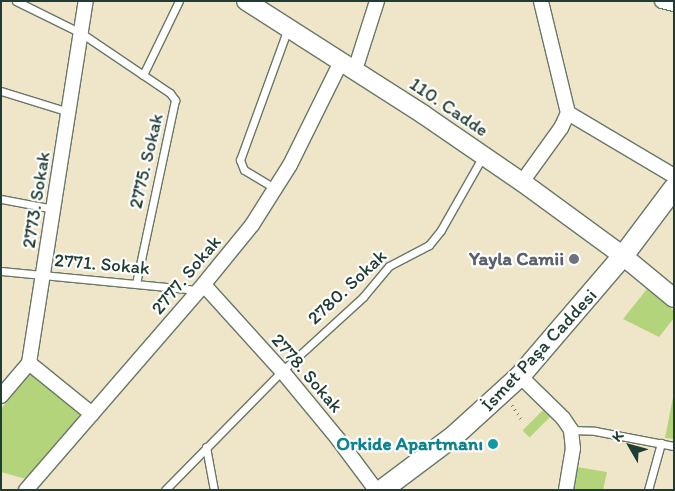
<!DOCTYPE html>
<html>
<head>
<meta charset="utf-8">
<style>
  body { margin:0 }
  #map { position:relative; width:675px; height:491px; overflow:hidden; background:#efe5c9; font-family:Itim,sans-serif }
  div>[style] { position:absolute }
  [style*='--x'] { left:calc(var(--x)*1px); top:calc(var(--y)*1px); width:calc(var(--w)*1px); rotate:calc(var(--a)*1deg) }
  .green>* { inset:0; background:#b4d47b; transform-origin:0 0 }
  .path>* { height:3px; margin-top:-1.5px; transform-origin:0; background:repeating-linear-gradient(90deg,#687868 0 1px,transparent 0 5px) }
  .roads { filter:drop-shadow(1px 0 #687868) drop-shadow(-1px 0 #687868) drop-shadow(0 1px #687868) drop-shadow(0 -1px #687868) }
  .service>* { height:7px; margin:-3.5px; padding:0 3.5px; transform-origin:3.5px; border-radius:3.5px; background:#fff }
  .minor>* { height:14px; margin:-7px; padding:0 7px; transform-origin:7px; border-radius:7px; background:#fff }
  .tertiary>* { height:18px; margin:-9px; padding:0 9px; transform-origin:9px; border-radius:9px; background:#fff }
  .secondary>* { height:20px; margin:-10px; padding:0 10px; transform-origin:10px; border-radius:10px; background:#fff }
  .dots>* { width:14px; height:14px; translate:-50% -50%; box-sizing:border-box; border:2px solid #fff; border-radius:50% }
  span { translate:-50% -50%; white-space:nowrap; text-align:center; line-height:1.15; -webkit-text-stroke:4.5px #fff; paint-order:stroke }
  .street-label { font-size:19px; color:#1f3d34 }
  .worship-label { font-size:19px; color:#5b616d; font-weight:700 }
  .right { translate:-100% -50%; text-align:right }
  .culture-label { font-size:19px; color:#0d838f; font-weight:700 }
  .frame { position:absolute; inset:0; border:2px solid #1f3d34; pointer-events:none }
  .north { position:absolute; left:605px; top:421px; width:50px; height:50px; -webkit-text-stroke:4px #fff; paint-order:stroke; rotate:308deg; font-size:14px; font-weight:700; line-height:20px; text-align:center; color:#1f3d34 }
  .north::after { content:''; display:block; margin:auto; width:18px; height:22px; background:#1f3d34; clip-path:polygon(50% 0,100% 100%,50% 72%,0 100%) }
</style>
</head>
<body>
<div id="map">
  <div class="green">
    <i style="clip-path:polygon(647px 289px,674px 311px,674px 318px,659px 337px,623px 319px)"></i>
    <i style="clip-path:polygon(31px 373px,81px 415px,26px 479px,1px 472px,1px 409px)"></i>
    <i style="clip-path:polygon(674px 392px,674px 439px,665px 438px)"></i>
    <i style="left:543px;top:410px;width:10px;height:29px;rotate:45deg"></i>
    <i style="clip-path:polygon(577px 467px,607px 472px,603px 490px,573px 490px)"></i>
  </div>
  <div class="path">
    <i style="--x:512;--y:405;--w:17;--a:57"></i>
  </div>
  <div class="roads">
    <div class="service">
      <i style="--x:16;--y:1;--w:72;--a:26.2"></i>
      <i style="--x:81;--y:33;--w:107;--a:34"></i>
      <i style="--x:170;--y:93;--w:9;--a:54"></i>
      <i style="--x:175;--y:100;--w:187;--a:102"></i>
      <i style="--x:143;--y:75;--w:82;--a:-64.1"></i>
      <i style="--x:1;--y:91;--w:71;--a:17.2"></i>
      <i style="--x:276;--y:189;--w:37;--a:-149"></i>
      <i style="--x:244;--y:170;--w:11;--a:-112"></i>
      <i style="--x:240;--y:160;--w:140;--a:-70"></i>
      <i style="--x:1;--y:199;--w:54;--a:10.7"></i>
      <i style="--x:1;--y:271;--w:199;--a:5.5"></i>
      <i style="--x:571;--y:430;--w:24;--a:2"></i>
      <i style="--x:595;--y:431;--w:80;--a:10.8"></i>
      <i style="--x:206;--y:447;--w:44;--a:79.5"></i>
      <i style="--x:165;--y:490;--w:167;--a:-45.5"></i>
      <i style="--x:282;--y:371;--w:110;--a:-42.4"></i>
      <i style="--x:363;--y:297;--w:40;--a:-50"></i>
      <i style="--x:389;--y:266;--w:45;--a:-27.7"></i>
      <i style="--x:429;--y:245;--w:19;--a:-51"></i>
      <i style="--x:441;--y:230;--w:85;--a:-60.4"></i>
      <i style="--x:648;--y:490;--w:49;--a:-74.5"></i>
    </div>
    <div class="minor">
      <i style="--x:662;--y:1;--w:12;--a:14"></i>
      <i style="--x:355;--y:70;--w:72;--a:-72.3"></i>
      <i style="--x:568;--y:113;--w:123;--a:30.7"></i>
      <i style="--x:522;--y:182;--w:67;--a:-54.2"></i>
      <i style="--x:561;--y:128;--w:17;--a:-65"></i>
      <i style="--x:568;--y:113;--w:115;--a:-103.6"></i>
      <i style="--x:204;--y:285;--w:116;--a:47.8"></i>
      <i style="--x:282;--y:371;--w:88;--a:50.5"></i>
      <i style="--x:338;--y:439;--w:64;--a:53.3"></i>
      <i style="--x:29;--y:363;--w:81;--a:39"></i>
      <i style="--x:520;--y:376;--w:60;--a:44.3"></i>
      <i style="--x:563;--y:418;--w:14;--a:56"></i>
      <i style="--x:571;--y:430;--w:18;--a:84"></i>
      <i style="--x:573;--y:448;--w:43;--a:99.5"></i>
      <i style="--x:1;--y:396;--w:43;--a:-49.7"></i>
      <i style="--x:29;--y:363;--w:366;--a:-81.1"></i>
      <i style="--x:26;--y:490;--w:264;--a:-49.1"></i>
      <i style="--x:199;--y:290;--w:84;--a:-50.8"></i>
      <i style="--x:252;--y:225;--w:71;--a:-57.7"></i>
      <i style="--x:290;--y:165;--w:115;--a:-63.7"></i>
    </div>
    <div class="tertiary">
      <i style="--x:246;--y:1;--w:211;--a:32.6"></i>
      <i style="--x:424;--y:115;--w:119;--a:34.4"></i>
      <i style="--x:522;--y:182;--w:125;--a:36.2"></i>
      <i style="--x:623;--y:256;--w:66;--a:39.5"></i>
    </div>
    <div class="secondary">
      <i style="--x:382;--y:490;--w:90;--a:-36.9"></i>
      <i style="--x:454;--y:436;--w:89;--a:-42.3"></i>
      <i style="--x:520;--y:376;--w:158;--a:-49.4"></i>
      <i style="--x:623;--y:256;--w:85;--a:-53.1"></i>
    </div>
  </div>
  <div class="dots">
    <i style="left:574px;top:259px;background:#6b7280"></i>
    <i style="left:493px;top:444px;background:#0f9aa8"></i>
  </div>
  <div class="street-label">
    <span style="left:449px;top:107px;rotate:34deg">110. Cadde</span>
    <span style="left:146px;top:161px;rotate:-77deg">2775. Sokak</span>
    <span style="left:36px;top:200px;rotate:-81deg">2773. Sokak</span>
    <span style="left:102px;top:264px;rotate:5deg">2771. Sokak</span>
    <span style="left:186px;top:275px;rotate:-50deg">2777. Sokak</span>
    <span style="left:347px;top:287px;rotate:-43deg">2780. Sokak</span>
    <span style="left:539px;top:350px;rotate:-47deg">İsmet Paşa Caddesi</span>
    <span style="left:307px;top:373px;rotate:49deg">2778. Sokak</span>
  </div>
  <div class="worship-label">
    <span class="right" style="left:564px;top:259px">Yayla Camii</span>
  </div>
  <div class="culture-label">
    <span class="right" style="left:483px;top:444px">Orkide Apartmanı</span>
  </div>
  <div class="frame"></div>
  <div class="north">K</div>
</div>
</body>
</html>
